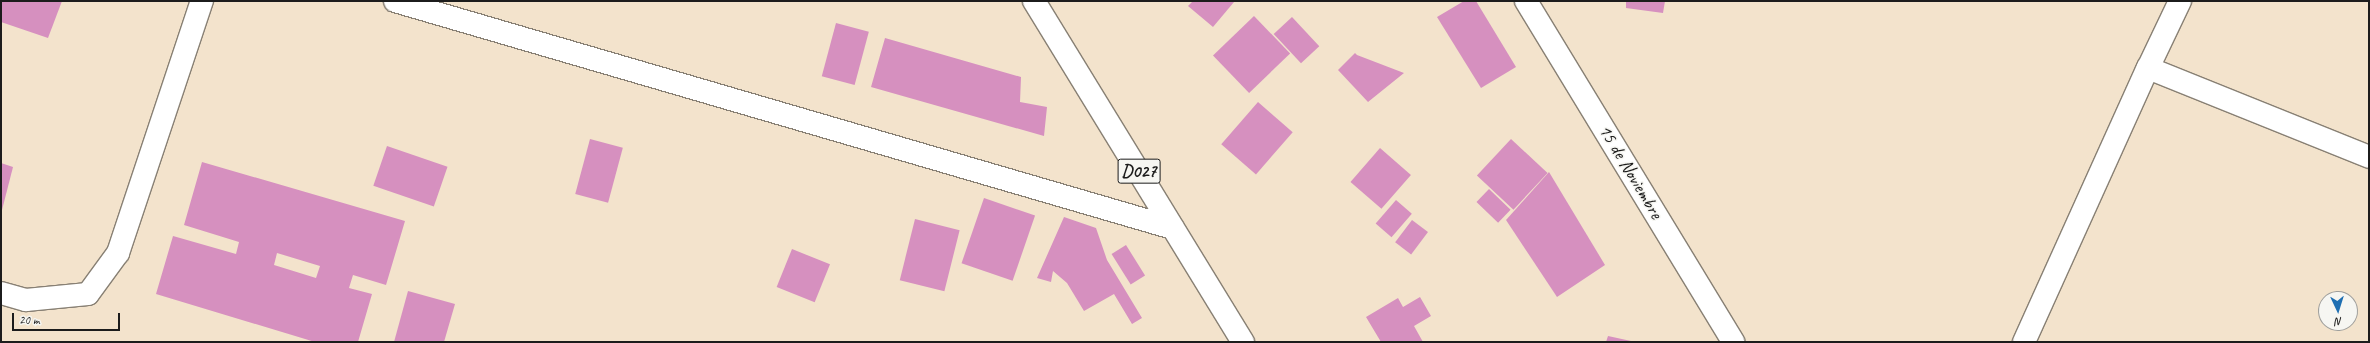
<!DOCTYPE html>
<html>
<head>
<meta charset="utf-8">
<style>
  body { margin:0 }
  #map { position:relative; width:2370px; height:343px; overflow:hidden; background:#f3e3cc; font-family:Caveat,sans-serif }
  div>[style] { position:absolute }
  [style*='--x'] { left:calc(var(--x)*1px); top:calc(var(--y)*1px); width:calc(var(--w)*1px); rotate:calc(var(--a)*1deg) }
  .building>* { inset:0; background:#d690bf; transform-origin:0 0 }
  .roads { filter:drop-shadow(1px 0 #888074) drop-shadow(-1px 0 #888074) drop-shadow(0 1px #888074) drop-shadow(0 -1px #888074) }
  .minor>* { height:22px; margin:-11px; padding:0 11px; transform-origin:11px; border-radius:11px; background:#fff }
  .tertiary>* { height:22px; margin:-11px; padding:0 11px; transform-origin:11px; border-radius:11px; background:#fff }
  .primary>* { height:22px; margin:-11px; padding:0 11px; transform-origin:11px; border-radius:11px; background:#fff }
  span { translate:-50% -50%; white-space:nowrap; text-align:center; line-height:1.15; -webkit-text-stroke:3px #f6f6f2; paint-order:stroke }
  .shield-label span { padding:1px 3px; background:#f6f6f2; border:1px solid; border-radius:3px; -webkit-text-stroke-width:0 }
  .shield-label { font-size:18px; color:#1c1c1c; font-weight:700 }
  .street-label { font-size:19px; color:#1c1c1c }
  .frame { position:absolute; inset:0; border:2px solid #1c1c1c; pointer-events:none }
  .north { position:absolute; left:2318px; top:291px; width:40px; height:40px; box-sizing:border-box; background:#f6f6f2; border:1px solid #9f9f9c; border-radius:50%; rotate:176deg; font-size:11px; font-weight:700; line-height:16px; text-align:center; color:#1c1c1c }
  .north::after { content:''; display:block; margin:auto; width:14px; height:18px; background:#1f6fb2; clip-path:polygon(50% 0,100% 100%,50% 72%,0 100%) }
  .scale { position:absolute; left:12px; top:313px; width:108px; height:18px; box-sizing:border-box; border:2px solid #1c1c1c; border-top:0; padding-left:5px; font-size:12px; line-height:14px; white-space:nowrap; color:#1c1c1c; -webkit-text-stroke:3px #f6f6f2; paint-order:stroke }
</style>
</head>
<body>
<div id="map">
  <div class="building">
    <i style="clip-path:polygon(2px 1px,62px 1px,48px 38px,1px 22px)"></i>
    <i style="clip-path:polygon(1193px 1px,1233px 1px,1234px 2px,1213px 27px,1188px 6px)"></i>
    <i style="clip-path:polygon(1464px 1px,1476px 1px,1516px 67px,1481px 88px,1437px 17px)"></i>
    <i style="clip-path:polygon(1626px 1px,1665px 1px,1663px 13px,1626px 8px)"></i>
    <i style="left:1254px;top:16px;width:52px;height:57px;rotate:46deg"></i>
    <i style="left:1292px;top:17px;width:40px;height:25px;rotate:47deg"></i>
    <i style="left:836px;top:23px;width:34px;height:55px;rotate:15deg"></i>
    <i style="clip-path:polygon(885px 38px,1021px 77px,1020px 102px,1047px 107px,1044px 136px,871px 87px)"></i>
    <i style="clip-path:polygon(1355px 53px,1357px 55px,1404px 73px,1368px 102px,1338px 70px)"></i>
    <i style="left:1258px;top:102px;width:46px;height:56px;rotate:41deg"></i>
    <i style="left:590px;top:139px;width:34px;height:57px;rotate:15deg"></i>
    <i style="left:1511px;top:139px;width:50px;height:50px;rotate:43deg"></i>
    <i style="left:387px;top:146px;width:64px;height:42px;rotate:19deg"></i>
    <i style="left:1380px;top:148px;width:41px;height:45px;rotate:41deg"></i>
    <i style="clip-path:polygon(evenodd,202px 162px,405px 221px,386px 285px,353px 275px,349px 288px,372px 294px,358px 342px,315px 342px,156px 294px,173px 236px,236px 254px,239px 242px,184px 225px,202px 162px,277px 253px,320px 266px,316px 278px,274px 265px,277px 253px)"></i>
    <i style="clip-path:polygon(1px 163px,13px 167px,2px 210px,1px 210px)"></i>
    <i style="clip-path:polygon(1549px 172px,1605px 265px,1557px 297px,1506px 220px)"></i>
    <i style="left:1489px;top:189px;width:30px;height:18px;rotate:44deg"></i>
    <i style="left:984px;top:198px;width:54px;height:69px;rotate:19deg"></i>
    <i style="left:1396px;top:200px;width:21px;height:31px;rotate:41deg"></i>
    <i style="clip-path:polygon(1064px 217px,1096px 228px,1107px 260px,1142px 318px,1132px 324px,1114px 294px,1084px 311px,1067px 283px,1053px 271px,1051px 282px,1037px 278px)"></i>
    <i style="left:915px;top:219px;width:46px;height:63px;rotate:14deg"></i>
    <i style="left:1412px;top:220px;width:20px;height:28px;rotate:37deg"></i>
    <i style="left:1126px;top:245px;width:36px;height:17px;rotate:58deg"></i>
    <i style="left:792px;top:249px;width:41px;height:41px;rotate:22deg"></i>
    <i style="clip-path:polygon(408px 291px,455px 304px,444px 342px,394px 342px)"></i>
    <i style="clip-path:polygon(1420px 297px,1431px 316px,1414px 326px,1423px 342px,1381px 342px,1366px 317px,1398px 298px,1403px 307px)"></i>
    <i style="clip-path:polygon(1608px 336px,1631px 341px,1631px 342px,1606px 342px)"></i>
  </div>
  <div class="roads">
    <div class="minor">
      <i style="--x:395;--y:1;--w:810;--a:16.27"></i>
      <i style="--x:2180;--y:1;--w:74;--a:115.5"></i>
      <i style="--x:2148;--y:68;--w:238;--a:21.9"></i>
      <i style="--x:1;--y:293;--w:26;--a:16"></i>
      <i style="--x:26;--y:300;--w:62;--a:-5.5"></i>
      <i style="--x:88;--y:294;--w:51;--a:-53.8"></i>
      <i style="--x:118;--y:253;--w:266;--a:-71.6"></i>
      <i style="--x:2024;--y:342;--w:301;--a:-65.7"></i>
    </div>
    <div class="tertiary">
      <i style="--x:1526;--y:1;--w:399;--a:58.7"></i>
    </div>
    <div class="primary">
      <i style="--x:1034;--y:1;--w:400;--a:58.5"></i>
    </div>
  </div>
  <div class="shield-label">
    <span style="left:1139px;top:171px">D027</span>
  </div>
  <div class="street-label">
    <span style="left:1630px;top:172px;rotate:59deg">15 de Noviembre</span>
  </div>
  <div class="frame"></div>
  <div class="north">N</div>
  <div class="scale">20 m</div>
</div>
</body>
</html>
